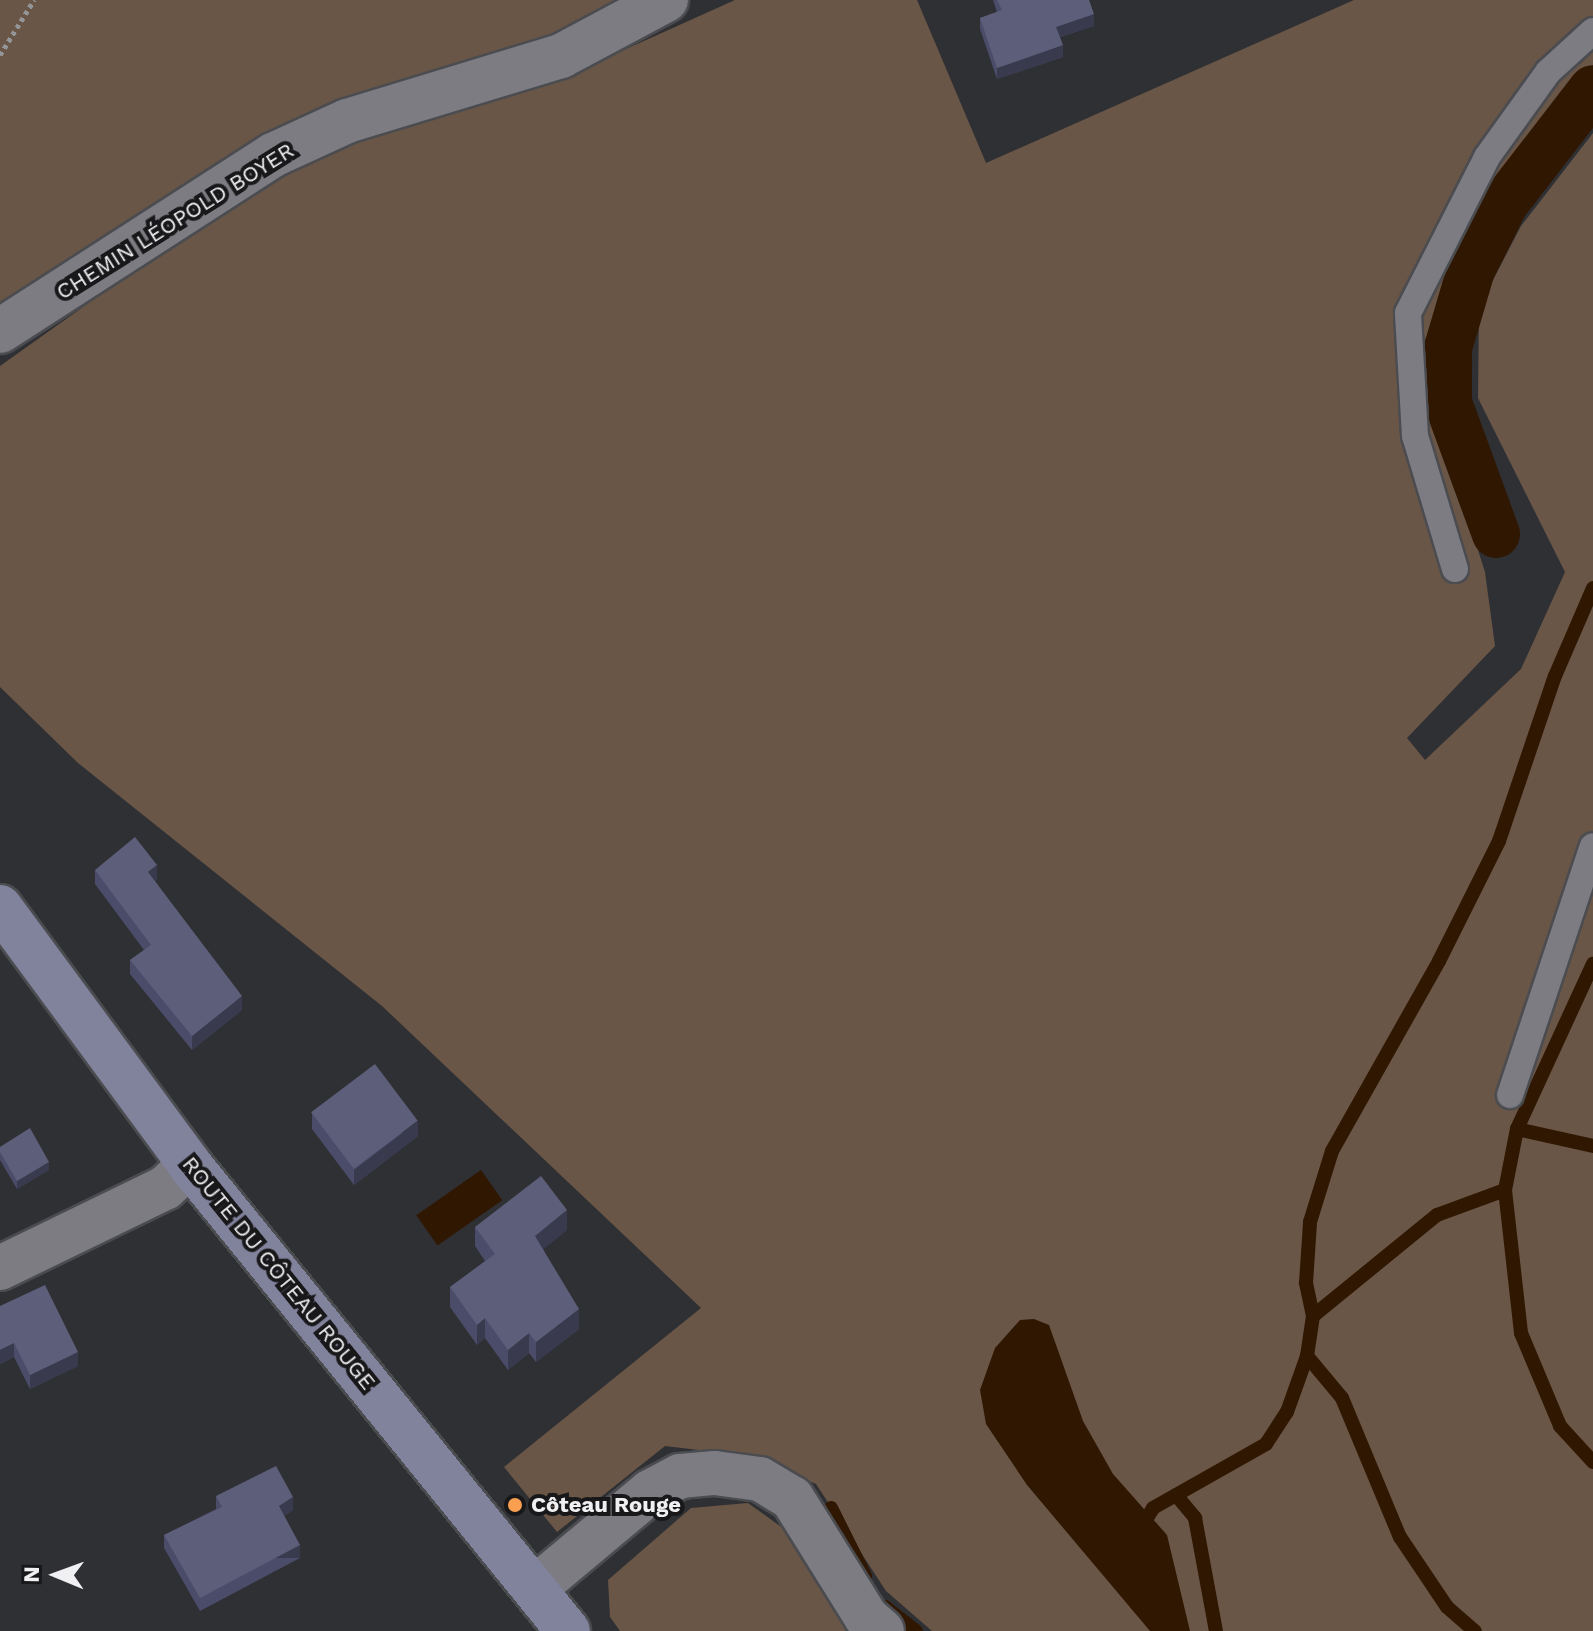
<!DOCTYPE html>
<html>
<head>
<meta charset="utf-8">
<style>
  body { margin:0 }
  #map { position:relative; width:1593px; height:1631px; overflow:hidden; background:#2f3034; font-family:"Work Sans",sans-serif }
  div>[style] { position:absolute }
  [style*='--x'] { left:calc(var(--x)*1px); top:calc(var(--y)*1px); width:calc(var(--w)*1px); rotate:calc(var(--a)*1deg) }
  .green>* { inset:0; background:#6a5647 }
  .water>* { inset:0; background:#301701; transform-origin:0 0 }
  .stream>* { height:14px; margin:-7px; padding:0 7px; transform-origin:7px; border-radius:7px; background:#301701 }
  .canal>* { height:48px; margin:-24px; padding:0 24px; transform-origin:24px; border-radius:24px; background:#301701 }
  .path>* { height:5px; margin-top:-2.5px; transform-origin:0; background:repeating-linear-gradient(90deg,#949598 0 4px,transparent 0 8px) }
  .roads { filter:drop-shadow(2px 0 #4b4c50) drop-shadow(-2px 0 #4b4c50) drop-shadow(0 2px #4b4c50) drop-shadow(0 -2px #4b4c50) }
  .lane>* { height:26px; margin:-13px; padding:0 13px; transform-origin:13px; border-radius:13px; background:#7c7c82 }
  .street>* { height:44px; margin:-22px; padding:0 22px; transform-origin:22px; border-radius:22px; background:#7c7c82 }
  .secondary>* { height:44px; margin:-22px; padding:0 22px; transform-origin:22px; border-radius:22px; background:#81829b }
  .wall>* { inset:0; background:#4b4c6a }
  .shaded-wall>* { inset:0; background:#393a4e; transform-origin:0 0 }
  .building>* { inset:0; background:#5d5e79; transform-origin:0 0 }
  .dots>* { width:22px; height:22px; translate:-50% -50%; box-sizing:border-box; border:4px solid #18181a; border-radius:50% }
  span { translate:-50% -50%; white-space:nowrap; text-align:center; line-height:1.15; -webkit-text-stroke:8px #18181a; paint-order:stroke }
  .street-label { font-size:22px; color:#f0f0f3 }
  .poi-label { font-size:22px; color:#f0f0f3; font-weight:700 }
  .left { translate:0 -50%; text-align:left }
  .north { position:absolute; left:16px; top:1535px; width:80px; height:80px; -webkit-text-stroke:6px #18181a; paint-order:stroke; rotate:271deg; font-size:22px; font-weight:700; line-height:32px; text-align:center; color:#f0f0f3 }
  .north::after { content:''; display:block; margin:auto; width:28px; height:36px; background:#f0f0f3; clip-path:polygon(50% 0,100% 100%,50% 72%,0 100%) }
</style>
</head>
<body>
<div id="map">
  <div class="green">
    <i style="clip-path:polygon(0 0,635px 0,0 307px)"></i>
    <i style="clip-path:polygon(735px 0,917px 0,986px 163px,1354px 0,1593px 0,1593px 65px,1494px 188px,1442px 297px,1427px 390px,1485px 572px,1495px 646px,1407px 738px,1425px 760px,1521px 669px,1565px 572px,1478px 398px,1479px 307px,1521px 226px,1593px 133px,1593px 1631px,932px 1631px,886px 1591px,816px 1484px,749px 1456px,665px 1446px,557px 1532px,504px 1467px,701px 1308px,382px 1006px,78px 763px,0 687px,0 366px,294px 157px,595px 63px)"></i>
    <i style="clip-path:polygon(748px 1503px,805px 1544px,857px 1631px,620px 1631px,610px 1617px,608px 1580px,691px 1508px)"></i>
  </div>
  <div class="water">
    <i style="left:481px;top:1170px;width:37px;height:79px;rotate:55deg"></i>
    <i style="clip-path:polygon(1034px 1319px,1049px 1325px,1083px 1421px,1113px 1474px,1167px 1535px,1190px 1631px,1150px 1631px,1027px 1485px,986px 1424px,980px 1390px,995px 1348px,1020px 1320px)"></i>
  </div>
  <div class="stream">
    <i style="--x:1517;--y:1129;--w:78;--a:12.6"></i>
    <i style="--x:1505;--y:1190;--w:144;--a:83.6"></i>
    <i style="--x:1521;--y:1333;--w:101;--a:67.2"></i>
    <i style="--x:1560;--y:1426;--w:49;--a:47.5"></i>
    <i style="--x:1313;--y:1316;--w:34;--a:-102"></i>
    <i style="--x:1306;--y:1283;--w:61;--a:-86.2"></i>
    <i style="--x:1310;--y:1222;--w:74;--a:-72.8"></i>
    <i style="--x:1332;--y:1151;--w:218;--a:-60.6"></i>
    <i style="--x:1439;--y:961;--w:134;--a:-63.4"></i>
    <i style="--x:1499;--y:841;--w:174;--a:-71.3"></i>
    <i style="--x:1555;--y:676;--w:96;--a:-66.6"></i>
    <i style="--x:1307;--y:1356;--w:55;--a:50.2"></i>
    <i style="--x:1342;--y:1398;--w:151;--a:67.4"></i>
    <i style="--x:1400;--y:1537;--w:84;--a:56.1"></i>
    <i style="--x:1447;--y:1607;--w:37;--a:41"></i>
    <i style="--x:1176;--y:1495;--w:30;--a:50"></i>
    <i style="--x:1195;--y:1518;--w:115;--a:79.5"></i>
    <i style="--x:831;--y:1508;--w:76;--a:63.4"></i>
    <i style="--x:1141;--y:1528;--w:23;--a:-59"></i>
    <i style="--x:1153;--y:1508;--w:130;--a:-29.5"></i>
    <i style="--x:1266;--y:1444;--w:38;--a:-57"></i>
    <i style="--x:1287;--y:1412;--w:59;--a:-70.3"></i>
    <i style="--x:1307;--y:1356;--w:40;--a:-81.5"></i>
    <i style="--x:1313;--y:1316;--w:160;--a:-39.2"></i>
    <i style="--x:1437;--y:1215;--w:72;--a:-20.2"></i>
    <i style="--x:1505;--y:1190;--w:62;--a:-78.9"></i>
    <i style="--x:1517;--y:1129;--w:182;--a:-65.3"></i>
    <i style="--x:885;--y:1607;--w:39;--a:38"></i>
  </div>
  <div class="canal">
    <i style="--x:1496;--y:534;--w:140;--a:-110.1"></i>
    <i style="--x:1448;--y:403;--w:55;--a:-90"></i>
    <i style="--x:1448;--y:348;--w:81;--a:-73.6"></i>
    <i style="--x:1471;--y:270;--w:74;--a:-63.4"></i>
    <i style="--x:1504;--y:204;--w:145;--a:-52.3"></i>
  </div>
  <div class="path">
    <i style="--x:0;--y:55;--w:65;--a:-58.3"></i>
  </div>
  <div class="roads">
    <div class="lane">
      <i style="--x:1455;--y:569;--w:139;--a:-106.7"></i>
      <i style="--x:1415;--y:436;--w:123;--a:-93.3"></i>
      <i style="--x:1408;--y:313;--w:175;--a:-63.1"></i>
      <i style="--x:1487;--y:157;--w:105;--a:-54.3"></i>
      <i style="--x:1548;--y:72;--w:61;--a:-42.3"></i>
      <i style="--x:1510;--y:1095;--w:262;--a:-71.6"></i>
    </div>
    <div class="street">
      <i style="--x:0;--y:331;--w:325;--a:-32.8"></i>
      <i style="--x:273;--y:155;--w:81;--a:-24.7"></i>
      <i style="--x:347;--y:121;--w:224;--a:-16.9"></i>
      <i style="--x:561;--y:56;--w:119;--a:-28.1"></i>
      <i style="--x:0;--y:1268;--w:183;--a:-25.9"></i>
      <i style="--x:165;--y:1188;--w:34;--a:-43"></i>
      <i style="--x:535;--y:1588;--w:150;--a:-39.9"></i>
      <i style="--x:650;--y:1492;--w:34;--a:-28"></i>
      <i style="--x:680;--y:1476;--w:35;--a:-5"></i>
      <i style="--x:715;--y:1473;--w:45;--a:7.6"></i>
      <i style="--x:760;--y:1479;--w:37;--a:31"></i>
      <i style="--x:792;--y:1498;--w:140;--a:58.1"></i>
      <i style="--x:866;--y:1617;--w:21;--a:41"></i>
    </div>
    <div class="secondary">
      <i style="--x:0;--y:907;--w:320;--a:53.6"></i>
      <i style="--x:190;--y:1165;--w:600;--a:50.95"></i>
    </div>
  </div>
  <div class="wall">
    <i style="clip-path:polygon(993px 0,1089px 0,1094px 26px,1060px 37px,1063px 57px,997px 79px,980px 29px,980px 18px,997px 12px)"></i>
    <i style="clip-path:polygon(95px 870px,157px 879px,155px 881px,242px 1010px,192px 1050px,130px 974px,130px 960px,144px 950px,95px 884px)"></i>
    <i style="clip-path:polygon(312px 1114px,418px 1136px,354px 1185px,312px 1129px)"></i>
    <i style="clip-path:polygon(0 1147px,49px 1170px,17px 1189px,0 1160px)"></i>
    <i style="clip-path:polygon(475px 1227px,567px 1230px,543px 1249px,579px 1329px,536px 1362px,529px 1353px,508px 1370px,485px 1338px,477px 1345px,450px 1307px,450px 1287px,485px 1261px,475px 1246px)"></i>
    <i style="clip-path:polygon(45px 1285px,78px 1366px,30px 1389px,14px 1357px,0 1364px)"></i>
    <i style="clip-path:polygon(216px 1496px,293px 1510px,284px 1516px,300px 1558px,200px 1611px,164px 1548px,164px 1535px,216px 1509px)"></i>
  </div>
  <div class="shaded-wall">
    <i style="clip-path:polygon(1094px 14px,1094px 26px,1056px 38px,1056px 27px)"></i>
    <i style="clip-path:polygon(1063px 45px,1063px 57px,997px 79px,997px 68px)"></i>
    <i style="clip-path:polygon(157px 865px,157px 879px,148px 886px,148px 872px)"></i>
    <i style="clip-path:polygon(242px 996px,242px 1010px,192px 1050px,192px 1036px)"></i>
    <i style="clip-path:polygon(418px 1121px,418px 1136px,354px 1185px,354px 1170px)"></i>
    <i style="clip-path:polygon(49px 1162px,49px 1170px,17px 1189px,17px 1181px)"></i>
    <i style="clip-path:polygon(567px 1210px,567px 1230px,535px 1256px,535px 1236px)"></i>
    <i style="clip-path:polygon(579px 1309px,579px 1329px,536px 1362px,536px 1342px)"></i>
    <i style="clip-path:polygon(485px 1318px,485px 1338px,477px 1345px,477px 1325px)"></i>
    <i style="clip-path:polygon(529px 1333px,529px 1353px,508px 1370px,508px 1350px)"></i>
    <i style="clip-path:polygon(14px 1343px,14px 1357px,0 1364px,0 1350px)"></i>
    <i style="clip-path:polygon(78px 1352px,78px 1366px,30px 1389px,30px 1375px)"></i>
    <i style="clip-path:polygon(293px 1497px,293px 1510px,279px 1519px,279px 1506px)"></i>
    <i style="left:300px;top:1545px;width:13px;height:113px;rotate:90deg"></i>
  </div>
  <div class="building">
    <i style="clip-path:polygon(997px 0,1089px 0,1094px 14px,1056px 27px,1063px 45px,997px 68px,980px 18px,1002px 10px)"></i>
    <i style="clip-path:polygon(135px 837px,157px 865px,148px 872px,242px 996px,192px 1036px,130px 960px,151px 945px,95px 870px)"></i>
    <i style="left:375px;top:1064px;width:71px;height:80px;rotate:53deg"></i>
    <i style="clip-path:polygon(30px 1128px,49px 1162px,17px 1181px,0 1152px,0 1147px)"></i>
    <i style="clip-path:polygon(541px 1176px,567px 1210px,535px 1236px,579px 1309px,536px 1342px,529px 1333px,508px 1350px,485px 1318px,477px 1325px,450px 1287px,495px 1254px,475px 1227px)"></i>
    <i style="clip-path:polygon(45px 1285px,78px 1352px,30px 1375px,14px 1343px,0 1350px,0 1306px)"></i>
    <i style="clip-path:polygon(276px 1466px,293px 1497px,279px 1506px,300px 1545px,200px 1598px,164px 1535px,222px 1507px,216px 1496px)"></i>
  </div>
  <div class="dots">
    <i style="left:515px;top:1505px;background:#fa9f4f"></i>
  </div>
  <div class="street-label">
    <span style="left:175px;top:221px;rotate:-32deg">CHEMIN LÉOPOLD BOYER</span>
    <span style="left:279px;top:1273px;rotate:51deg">ROUTE DU CÔTEAU ROUGE</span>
  </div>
  <div class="poi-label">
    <span class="left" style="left:531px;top:1505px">Côteau Rouge</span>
  </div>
  <div class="north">N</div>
</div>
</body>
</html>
